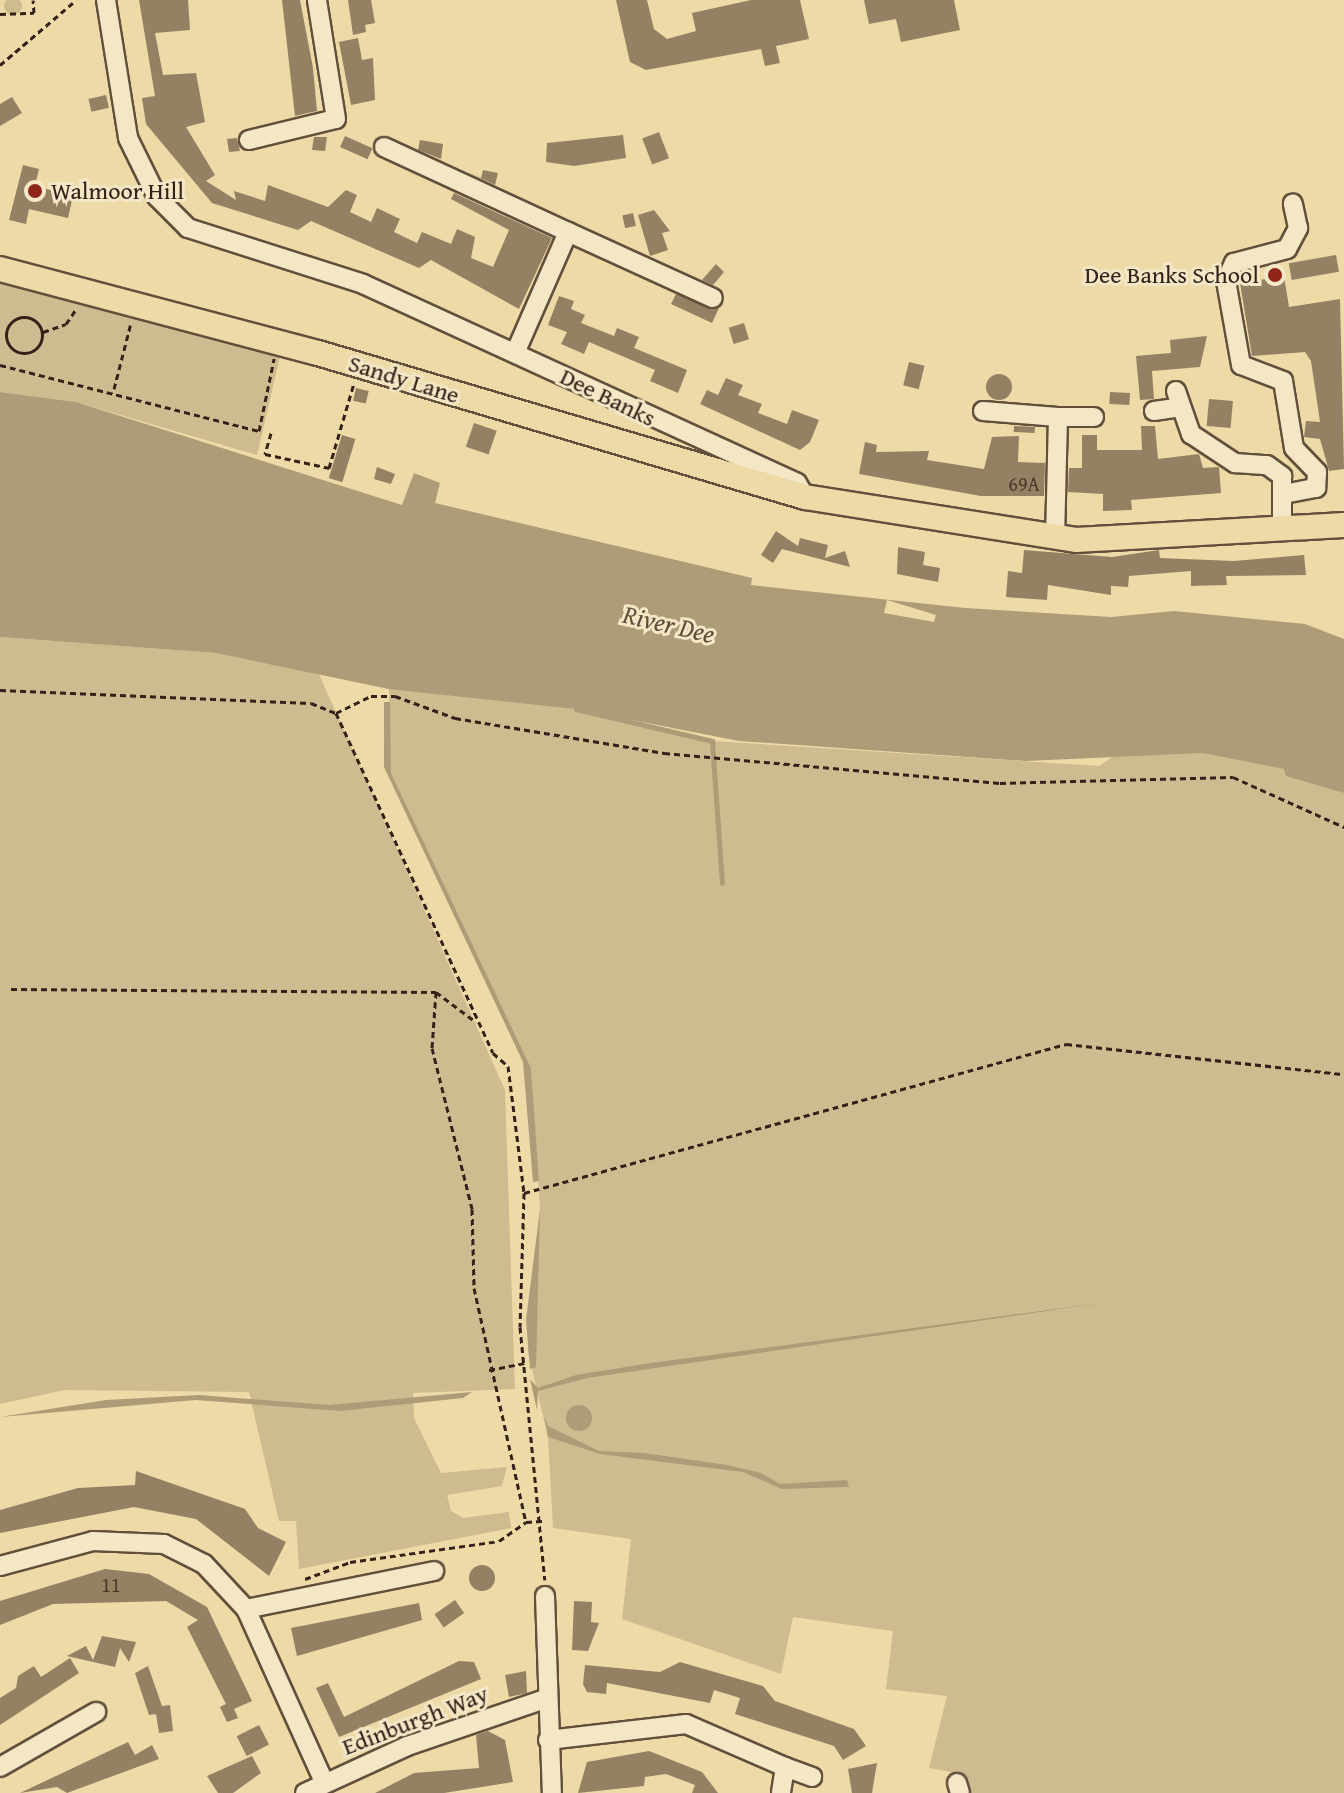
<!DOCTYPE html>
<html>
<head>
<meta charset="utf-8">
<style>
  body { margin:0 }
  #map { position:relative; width:1344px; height:1793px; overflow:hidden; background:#eddaa7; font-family:"Gentium Book Plus",serif }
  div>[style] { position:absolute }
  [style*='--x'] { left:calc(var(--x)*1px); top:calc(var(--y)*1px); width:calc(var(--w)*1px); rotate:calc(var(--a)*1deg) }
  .green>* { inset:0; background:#cebb8f }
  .round { border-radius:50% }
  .water>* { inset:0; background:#ae9b77 }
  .pier>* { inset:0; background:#eddaa7 }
  .stream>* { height:5px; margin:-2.5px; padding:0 2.5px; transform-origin:2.5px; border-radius:2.5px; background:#ae9b77 }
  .building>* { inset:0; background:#948163; transform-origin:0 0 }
  .path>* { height:3px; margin-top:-1.5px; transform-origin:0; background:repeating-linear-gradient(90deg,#342119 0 6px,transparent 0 10px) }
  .path>.ring { margin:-1.5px; padding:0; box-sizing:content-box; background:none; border:3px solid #342119; border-radius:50% }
  .roads { filter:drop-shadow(2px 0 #624f3c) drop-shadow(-2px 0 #624f3c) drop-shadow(0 2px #624f3c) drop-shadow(0 -2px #624f3c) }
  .minor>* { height:18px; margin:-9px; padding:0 9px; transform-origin:9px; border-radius:9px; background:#f3e7c6 }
  .major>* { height:24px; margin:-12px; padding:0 12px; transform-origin:12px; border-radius:12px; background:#eddaa7 }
  .dots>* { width:22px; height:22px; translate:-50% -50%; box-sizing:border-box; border:4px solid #f3e7c6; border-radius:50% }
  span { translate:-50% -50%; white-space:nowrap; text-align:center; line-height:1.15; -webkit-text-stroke:6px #f3e7c6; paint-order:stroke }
  .number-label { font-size:20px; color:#4c392c }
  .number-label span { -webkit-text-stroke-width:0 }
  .poi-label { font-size:24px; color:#342119 }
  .left { translate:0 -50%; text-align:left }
  .right { translate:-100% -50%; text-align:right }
  .street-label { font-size:24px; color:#342119 }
  .water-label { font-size:26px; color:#5f4c3a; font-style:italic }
</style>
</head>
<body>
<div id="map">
  <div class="green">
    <i class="round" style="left:4px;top:-3px;width:18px;height:18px"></i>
    <i style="clip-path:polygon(0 277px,281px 352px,257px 455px,76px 402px,0 392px)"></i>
    <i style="clip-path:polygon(0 637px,216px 653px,318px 672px,505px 1090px,515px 1389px,413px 1393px,414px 1418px,441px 1473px,507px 1467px,502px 1486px,447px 1495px,451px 1511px,463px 1518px,509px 1512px,511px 1528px,299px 1569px,296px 1521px,279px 1521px,249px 1392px,65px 1390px,0 1404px)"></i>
    <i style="clip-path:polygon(400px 685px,576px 709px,712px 741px,1099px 766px,1115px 755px,1202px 753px,1284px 769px,1344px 793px,1344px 1793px,966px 1793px,957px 1773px,929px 1768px,947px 1696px,886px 1689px,893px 1631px,793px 1617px,781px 1674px,622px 1619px,631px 1539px,553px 1528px,548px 1437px,528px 1352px,540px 1209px,531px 1068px,391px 773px,389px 689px)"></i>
  </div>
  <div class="water">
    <i style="clip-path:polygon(0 392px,76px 402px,402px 505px,414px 473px,440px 483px,435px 503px,752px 578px,751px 585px,965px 608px,1111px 617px,1174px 611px,1305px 624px,1344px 639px,1344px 793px,1286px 776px,1284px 769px,1202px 753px,1026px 761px,739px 741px,576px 709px,389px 689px,216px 653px,0 637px)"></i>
    <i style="clip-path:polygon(384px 702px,390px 702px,391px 773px,531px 1068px,539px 1181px,533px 1182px,523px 1062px,384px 767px)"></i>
    <i style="clip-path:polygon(540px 1209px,536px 1367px,530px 1369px,526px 1320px)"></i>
    <i style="clip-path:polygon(1108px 1302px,587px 1378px,538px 1391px,537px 1410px,530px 1379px,538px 1388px,576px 1375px,651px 1363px)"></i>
    <i style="clip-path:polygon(472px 1392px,463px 1398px,340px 1411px,196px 1400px,0 1417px,106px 1400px,199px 1395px,329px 1405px)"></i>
    <i class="round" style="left:566px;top:1405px;width:26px;height:26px"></i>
    <i style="clip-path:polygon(544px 1416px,548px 1426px,599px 1451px,644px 1453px,727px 1465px,761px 1473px,780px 1484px,847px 1480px,849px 1487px,782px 1489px,743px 1472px,600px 1454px,548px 1437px)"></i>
  </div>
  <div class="pier">
    <i style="clip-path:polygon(887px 600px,936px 615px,934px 622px,884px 613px)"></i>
  </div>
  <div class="stream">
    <i style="--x:576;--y:709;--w:140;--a:13.2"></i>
    <i style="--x:712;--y:741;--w:142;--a:86"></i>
  </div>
  <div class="building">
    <i style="clip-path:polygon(139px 0,188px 0,190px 30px,155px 33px,163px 75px,196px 73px,205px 122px,186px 127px,215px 175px,206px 181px,236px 200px,234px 191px,265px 201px,268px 185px,328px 207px,346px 190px,357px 195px,350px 212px,371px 222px,377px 208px,400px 219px,394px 232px,417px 243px,422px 232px,451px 244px,457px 229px,475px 237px,471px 258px,493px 267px,509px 230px,451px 199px,454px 193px,552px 238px,519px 309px,431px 260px,419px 268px,311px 221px,298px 230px,212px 203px,146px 124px,142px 98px,155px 96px)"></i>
    <i style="clip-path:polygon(282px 0,300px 0,313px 68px,317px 111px,295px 116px)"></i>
    <i style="clip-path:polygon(348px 0,371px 0,375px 23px,365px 25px,366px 32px,353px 35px)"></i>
    <i style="clip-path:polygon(616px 0,647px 0,654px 29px,667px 39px,696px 31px,692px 13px,751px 0,800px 0,809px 39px,776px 46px,780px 63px,765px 66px,761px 49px,646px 70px,630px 62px)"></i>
    <i style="clip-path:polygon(864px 0,954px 0,960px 30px,901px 42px,896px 19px,869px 24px)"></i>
    <i style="clip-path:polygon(358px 38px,362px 60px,373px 58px,375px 100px,351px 105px,339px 42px)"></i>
    <i style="left:106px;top:95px;width:13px;height:18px;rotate:77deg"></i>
    <i style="clip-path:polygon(12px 97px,22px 113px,0 126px,0 104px)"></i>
    <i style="left:659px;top:132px;width:28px;height:18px;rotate:69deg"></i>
    <i style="clip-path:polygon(623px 135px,626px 158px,574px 166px,546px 162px,547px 143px)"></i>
    <i style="left:345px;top:136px;width:30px;height:12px;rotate:24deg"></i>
    <i style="clip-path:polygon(314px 137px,327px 137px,325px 151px,312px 150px)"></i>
    <i style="clip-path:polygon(237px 138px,240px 151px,229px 152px,227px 139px)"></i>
    <i style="clip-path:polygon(420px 140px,443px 144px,441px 159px,418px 150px)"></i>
    <i style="clip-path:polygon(23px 165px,39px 169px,35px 186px,73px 196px,68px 218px,29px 209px,26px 224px,9px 220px)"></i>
    <i style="clip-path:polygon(483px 170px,498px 173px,495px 185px,465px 171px,481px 178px)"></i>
    <i style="clip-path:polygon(654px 210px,670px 231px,662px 233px,668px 250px,650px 256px,638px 215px)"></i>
    <i style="left:633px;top:213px;width:13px;height:11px;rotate:77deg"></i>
    <i style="left:1336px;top:255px;width:17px;height:48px;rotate:80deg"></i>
    <i style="clip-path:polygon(716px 264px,724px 272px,713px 285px,702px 280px)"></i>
    <i style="clip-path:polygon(1284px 276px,1289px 307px,1340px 299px,1344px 469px,1329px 471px,1320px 439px,1304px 437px,1306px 421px,1320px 422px,1311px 361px,1305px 352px,1252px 356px,1240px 283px)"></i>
    <i style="clip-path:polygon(676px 294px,719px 308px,712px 323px,671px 304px)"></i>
    <i style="clip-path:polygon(559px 296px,574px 301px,571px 309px,585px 315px,581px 323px,614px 336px,617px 328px,639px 337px,634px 348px,687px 370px,678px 393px,650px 381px,655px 370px,589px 342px,584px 354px,561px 344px,567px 332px,548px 325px)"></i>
    <i style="left:744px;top:323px;width:17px;height:16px;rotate:73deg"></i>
    <i style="clip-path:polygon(1207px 336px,1200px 367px,1152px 371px,1154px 399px,1140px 400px,1136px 356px,1171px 353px,1170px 340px)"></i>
    <i style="left:909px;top:362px;width:16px;height:24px;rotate:14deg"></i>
    <i class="round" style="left:986px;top:374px;width:26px;height:26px"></i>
    <i style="clip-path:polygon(726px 378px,743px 385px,738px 395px,762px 404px,758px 413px,787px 424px,792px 410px,819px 420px,810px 442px,800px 450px,700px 404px,707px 390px,718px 395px)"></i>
    <i style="left:356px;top:388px;width:13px;height:13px;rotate:13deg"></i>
    <i style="left:1110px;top:392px;width:20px;height:12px;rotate:3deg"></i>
    <i style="left:1209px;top:399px;width:24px;height:27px;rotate:5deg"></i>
    <i style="left:474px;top:423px;width:24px;height:25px;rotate:19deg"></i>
    <i style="left:1014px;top:426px;width:21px;height:6px;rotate:3deg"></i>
    <i style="clip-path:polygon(1141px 426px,1155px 426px,1158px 459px,1199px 454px,1203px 468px,1219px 467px,1221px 493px,1131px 500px,1132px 510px,1103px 511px,1103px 494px,1068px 492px,1069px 468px,1082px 468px,1082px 435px,1097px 435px,1097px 450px,1142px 450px)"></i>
    <i style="left:342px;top:435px;width:14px;height:45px;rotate:17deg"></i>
    <i style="clip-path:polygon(1019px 436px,1018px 462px,1045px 463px,1044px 496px,981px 496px,859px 474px,865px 442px,877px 445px,876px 452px,929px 451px,927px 460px,984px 469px,992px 437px)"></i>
    <i style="clip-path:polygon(377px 467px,395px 474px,391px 484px,374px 479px)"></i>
    <i style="clip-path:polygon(776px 531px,798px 546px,800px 538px,828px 545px,825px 558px,845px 551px,850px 567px,782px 549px,773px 563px,761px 555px)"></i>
    <i style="clip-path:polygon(898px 547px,925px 552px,923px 565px,940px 568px,938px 582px,897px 574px)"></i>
    <i style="clip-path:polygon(1024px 550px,1112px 557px,1159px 550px,1160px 558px,1234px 561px,1304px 555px,1306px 575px,1226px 576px,1227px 585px,1191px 586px,1191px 571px,1129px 576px,1128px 587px,1111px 586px,1111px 595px,1048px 585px,1047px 600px,1006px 597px,1008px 571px,1022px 573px)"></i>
    <i style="clip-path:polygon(136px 1471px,245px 1509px,258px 1528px,286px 1542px,269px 1576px,196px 1519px,134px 1507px,0 1533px,0 1510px,78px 1488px,135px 1485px)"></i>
    <i class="round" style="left:469px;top:1565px;width:26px;height:26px"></i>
    <i style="clip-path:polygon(105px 1569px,149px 1574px,207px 1607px,252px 1701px,234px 1709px,238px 1718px,227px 1722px,220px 1707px,226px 1704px,187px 1627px,198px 1620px,166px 1601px,53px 1604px,0 1625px,0 1601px)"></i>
    <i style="left:455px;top:1600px;width:16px;height:25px;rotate:55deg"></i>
    <i style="clip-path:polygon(574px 1601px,592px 1602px,591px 1622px,599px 1623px,588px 1651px,572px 1650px)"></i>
    <i style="clip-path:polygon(419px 1603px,422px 1620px,297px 1656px,291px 1628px)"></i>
    <i style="clip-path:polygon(102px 1636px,136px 1642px,129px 1662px,120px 1648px,115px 1667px,67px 1656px,86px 1646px,93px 1660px)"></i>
    <i style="clip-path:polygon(70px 1658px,79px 1673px,0 1725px,0 1698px,16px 1688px,18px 1676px,34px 1666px,41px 1677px)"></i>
    <i style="clip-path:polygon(459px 1661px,474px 1662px,481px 1679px,339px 1737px,316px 1688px,328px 1683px,344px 1717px)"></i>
    <i style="clip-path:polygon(680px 1662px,763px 1686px,775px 1701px,854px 1729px,866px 1746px,843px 1760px,834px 1746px,735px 1714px,740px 1698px,714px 1690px,710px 1703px,607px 1683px,606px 1694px,587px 1692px,583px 1684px,585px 1665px,660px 1672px)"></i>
    <i style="clip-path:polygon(148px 1666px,162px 1706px,170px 1705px,173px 1731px,159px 1733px,156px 1714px,149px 1715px,135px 1673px)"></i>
    <i style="clip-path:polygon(526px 1671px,527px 1693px,509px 1697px,505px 1675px)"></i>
    <i style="left:259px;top:1725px;width:22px;height:25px;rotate:63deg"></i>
    <i style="clip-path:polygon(488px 1731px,505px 1740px,513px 1782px,444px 1793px,375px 1793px,414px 1773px,479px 1768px,476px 1735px)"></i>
    <i style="clip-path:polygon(128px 1742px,135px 1755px,152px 1745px,159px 1759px,67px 1793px,57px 1787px,20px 1793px)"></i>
    <i style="clip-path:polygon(649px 1751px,702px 1772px,718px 1793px,692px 1793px,695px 1785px,666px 1774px,645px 1777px,644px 1786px,578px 1793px,587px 1762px)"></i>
    <i style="clip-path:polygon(252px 1756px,261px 1773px,233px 1793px,218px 1793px,207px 1776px)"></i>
    <i style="clip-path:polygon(877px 1763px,872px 1793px,852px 1793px,848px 1769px)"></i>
  </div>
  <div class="path">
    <i style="--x:0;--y:14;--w:34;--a:-2"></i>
    <i style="--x:34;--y:13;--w:13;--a:-94"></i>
    <i style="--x:0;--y:65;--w:100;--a:-40.5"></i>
    <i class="ring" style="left:6px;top:317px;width:33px;height:33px"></i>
    <i style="--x:43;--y:332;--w:24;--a:-19"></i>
    <i style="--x:66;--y:324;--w:18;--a:-56"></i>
    <i style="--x:0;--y:365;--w:267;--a:14.3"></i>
    <i style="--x:259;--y:431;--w:74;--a:-78.2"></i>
    <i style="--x:114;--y:389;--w:68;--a:-75.6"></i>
    <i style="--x:271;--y:433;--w:22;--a:106"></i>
    <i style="--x:265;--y:454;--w:66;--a:12.3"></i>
    <i style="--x:329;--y:468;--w:89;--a:-73.6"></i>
    <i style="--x:0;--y:690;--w:311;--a:2.4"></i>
    <i style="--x:311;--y:703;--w:27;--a:22"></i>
    <i style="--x:336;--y:713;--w:39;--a:-26"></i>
    <i style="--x:371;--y:696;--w:24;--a:0"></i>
    <i style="--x:395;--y:696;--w:64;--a:20.1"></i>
    <i style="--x:455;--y:718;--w:212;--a:9.5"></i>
    <i style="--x:664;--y:753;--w:337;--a:5.1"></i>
    <i style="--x:1000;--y:783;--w:233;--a:-1.5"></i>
    <i style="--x:1233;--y:777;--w:122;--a:24.2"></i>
    <i style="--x:336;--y:713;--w:374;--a:65.2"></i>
    <i style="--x:493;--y:1053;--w:20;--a:41"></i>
    <i style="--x:508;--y:1066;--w:128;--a:82.8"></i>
    <i style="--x:524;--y:1193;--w:134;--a:91.7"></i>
    <i style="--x:520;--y:1327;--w:254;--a:84.4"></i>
    <i style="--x:11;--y:989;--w:425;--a:0.4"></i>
    <i style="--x:436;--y:992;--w:50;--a:36.9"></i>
    <i style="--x:436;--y:992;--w:56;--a:94.1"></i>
    <i style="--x:432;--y:1048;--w:166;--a:76"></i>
    <i style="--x:472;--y:1209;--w:79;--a:88.5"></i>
    <i style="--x:474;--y:1288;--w:240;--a:77.5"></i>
    <i style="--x:524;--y:1193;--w:562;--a:-15.37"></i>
    <i style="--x:1066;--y:1044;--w:280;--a:6.2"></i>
    <i style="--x:489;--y:1370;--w:36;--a:-11"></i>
    <i style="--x:305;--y:1579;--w:48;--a:-20.7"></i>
    <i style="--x:350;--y:1562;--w:150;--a:-8"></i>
    <i style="--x:499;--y:1541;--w:33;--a:-35"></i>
    <i style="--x:526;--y:1522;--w:16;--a:-4"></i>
  </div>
  <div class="roads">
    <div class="minor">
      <i style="--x:106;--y:0;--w:140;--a:80.9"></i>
      <i style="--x:128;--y:138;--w:66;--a:63.8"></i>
      <i style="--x:157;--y:197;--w:44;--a:45"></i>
      <i style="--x:188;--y:228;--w:184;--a:17.7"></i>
      <i style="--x:363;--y:284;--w:477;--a:24.6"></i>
      <i style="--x:797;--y:483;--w:16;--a:60"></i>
      <i style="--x:249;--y:140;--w:89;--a:-13.6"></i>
      <i style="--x:336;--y:119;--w:121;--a:-99.1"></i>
      <i style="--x:384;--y:147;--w:203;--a:24.8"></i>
      <i style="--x:516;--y:351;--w:130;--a:-66.4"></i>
      <i style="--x:568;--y:232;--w:159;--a:24.5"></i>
      <i style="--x:1176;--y:391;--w:46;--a:70.8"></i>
      <i style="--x:1191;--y:434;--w:53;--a:33.4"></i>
      <i style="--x:1235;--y:463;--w:32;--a:4"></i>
      <i style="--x:1267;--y:465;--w:19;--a:36"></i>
      <i style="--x:1282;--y:476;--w:55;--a:90"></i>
      <i style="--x:983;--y:411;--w:75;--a:4.6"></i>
      <i style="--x:1058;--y:417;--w:121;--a:91.4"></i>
      <i style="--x:1154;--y:411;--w:22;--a:-8"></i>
      <i style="--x:1058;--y:417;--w:36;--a:0"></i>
      <i style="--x:1284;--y:494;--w:33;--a:-11"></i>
      <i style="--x:1316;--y:488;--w:16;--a:-86"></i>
      <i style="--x:1317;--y:472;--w:33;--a:-134"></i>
      <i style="--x:1294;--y:448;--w:68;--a:-99.3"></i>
      <i style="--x:1283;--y:381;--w:45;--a:-159.1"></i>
      <i style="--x:1241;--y:365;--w:85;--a:-100.1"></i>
      <i style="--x:1226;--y:281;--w:20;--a:-66"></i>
      <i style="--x:1234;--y:263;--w:55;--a:-14.8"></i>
      <i style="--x:1287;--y:249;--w:24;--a:-62"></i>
      <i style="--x:1298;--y:228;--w:25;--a:-102"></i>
      <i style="--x:0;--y:1566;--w:96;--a:-15"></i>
      <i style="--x:93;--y:1541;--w:71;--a:2.4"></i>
      <i style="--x:164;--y:1544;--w:45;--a:26.6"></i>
      <i style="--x:204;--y:1564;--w:62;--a:47"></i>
      <i style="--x:246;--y:1609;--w:190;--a:65.7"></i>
      <i style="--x:545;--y:1596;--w:197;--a:88"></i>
      <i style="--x:246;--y:1609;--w:192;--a:-11.4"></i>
      <i style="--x:548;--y:1740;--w:139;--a:-6.6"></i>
      <i style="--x:686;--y:1724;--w:108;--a:23.5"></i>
      <i style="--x:785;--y:1767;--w:26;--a:99"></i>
      <i style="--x:0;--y:1767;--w:111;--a:-29.8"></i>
      <i style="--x:785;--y:1767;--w:29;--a:20"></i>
      <i style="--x:957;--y:1783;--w:10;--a:73"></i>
      <i style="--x:305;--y:1793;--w:112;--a:-24.7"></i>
      <i style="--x:407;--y:1746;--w:146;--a:-18.8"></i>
    </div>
    <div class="major">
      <i style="--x:0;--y:269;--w:329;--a:14.8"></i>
      <i style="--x:318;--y:353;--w:508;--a:16.47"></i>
      <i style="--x:805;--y:497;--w:274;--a:9"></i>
      <i style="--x:1076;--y:540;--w:268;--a:-3.2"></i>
    </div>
  </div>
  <div class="dots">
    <i style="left:35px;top:191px;background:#8f2418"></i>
    <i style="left:1275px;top:275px;background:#8f2418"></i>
  </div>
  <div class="number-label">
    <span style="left:1024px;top:483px">69A</span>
    <span style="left:111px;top:1584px">11</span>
  </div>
  <div class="poi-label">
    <span class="left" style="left:51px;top:191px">Walmoor Hill</span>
    <span class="right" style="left:1259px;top:275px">Dee Banks School</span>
  </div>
  <div class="street-label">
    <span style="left:404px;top:379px;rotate:17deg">Sandy Lane</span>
    <span style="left:608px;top:397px;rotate:26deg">Dee Banks</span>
    <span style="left:415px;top:1720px;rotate:-21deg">Edinburgh Way</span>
  </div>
  <div class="water-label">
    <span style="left:669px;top:624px;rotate:13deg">River Dee</span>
  </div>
</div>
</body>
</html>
